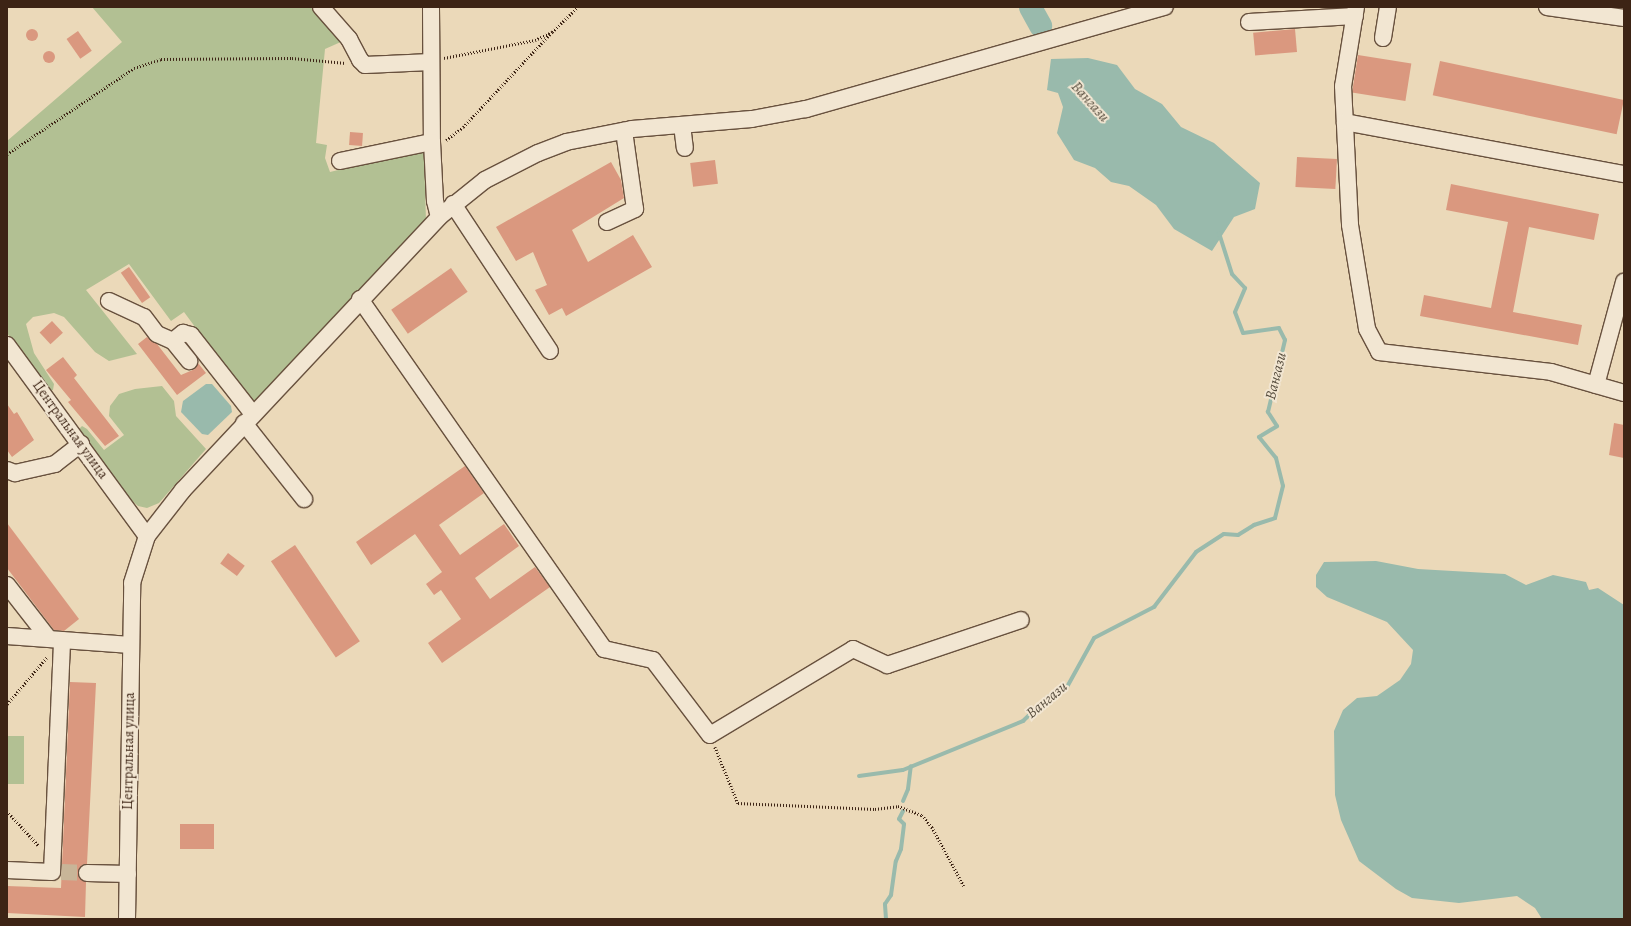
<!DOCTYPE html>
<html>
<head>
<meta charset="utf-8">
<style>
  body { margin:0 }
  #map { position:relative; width:1631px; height:926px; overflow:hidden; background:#ebd9b9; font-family:Alegreya,serif }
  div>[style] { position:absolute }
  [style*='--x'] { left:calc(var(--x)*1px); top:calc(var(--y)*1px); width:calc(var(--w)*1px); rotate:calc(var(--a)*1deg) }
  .green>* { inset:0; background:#b2c093; transform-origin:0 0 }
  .water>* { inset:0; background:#99baac }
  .stream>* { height:4px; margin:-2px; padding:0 2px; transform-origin:2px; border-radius:2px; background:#99baac }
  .river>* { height:23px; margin:-11.5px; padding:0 11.5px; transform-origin:11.5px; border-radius:11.5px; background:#99baac }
  .building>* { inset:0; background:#da987f; transform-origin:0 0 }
  .round { border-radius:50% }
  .minor-tunnel>* { height:16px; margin-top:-8px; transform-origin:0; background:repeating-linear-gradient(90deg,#c8b598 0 16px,transparent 0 24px) }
  .path>* { height:2.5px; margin-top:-1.25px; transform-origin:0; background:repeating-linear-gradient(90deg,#3d2415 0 1px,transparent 0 3px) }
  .roads { filter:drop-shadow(1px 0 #68513e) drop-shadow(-1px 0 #68513e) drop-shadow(0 1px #68513e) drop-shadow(0 -1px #68513e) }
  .minor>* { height:16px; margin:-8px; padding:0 8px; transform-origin:8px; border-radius:8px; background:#f2e6d2 }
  span { translate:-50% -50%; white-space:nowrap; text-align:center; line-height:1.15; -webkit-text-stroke:4px #f2e6d2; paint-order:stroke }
  .street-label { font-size:14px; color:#3d2415 }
  .water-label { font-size:15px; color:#544a3b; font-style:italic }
  .frame { position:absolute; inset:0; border:8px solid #3d2415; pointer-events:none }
</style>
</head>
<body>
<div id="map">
  <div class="green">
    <i style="clip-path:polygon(92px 7px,313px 7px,343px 41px,325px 49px,316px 143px,327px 145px,325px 158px,330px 172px,421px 150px,424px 154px,426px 221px,252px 404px,184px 312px,171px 321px,129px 264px,86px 290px,137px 354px,109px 361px,95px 352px,64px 317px,54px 313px,33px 317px,26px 324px,34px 353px,54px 384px,53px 390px,50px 391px,7px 333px,7px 141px,122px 42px)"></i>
    <i style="clip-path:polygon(162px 386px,174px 401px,176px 416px,206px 449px,159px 503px,147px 508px,138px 506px,129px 498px,79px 429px,82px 426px,87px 429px,104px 450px,124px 435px,109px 416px,110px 406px,119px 394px,135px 389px)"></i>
    <i style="left:7px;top:736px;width:17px;height:48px"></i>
  </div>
  <div class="water">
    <i style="clip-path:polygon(1088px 58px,1117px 65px,1135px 89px,1162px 104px,1181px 127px,1214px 143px,1260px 183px,1255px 209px,1234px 217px,1212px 251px,1174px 229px,1156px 205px,1129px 186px,1111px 182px,1095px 168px,1074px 160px,1057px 133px,1063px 107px,1058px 93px,1047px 90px,1051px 59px)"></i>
    <i style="clip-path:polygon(206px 384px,212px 384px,231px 406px,232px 412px,208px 435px,202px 434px,181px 412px,183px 401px)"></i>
    <i style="clip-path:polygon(1376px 561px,1418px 569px,1505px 574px,1526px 585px,1553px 575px,1586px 582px,1589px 590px,1598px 588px,1624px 605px,1624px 919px,1542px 919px,1535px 908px,1517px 896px,1459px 903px,1412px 898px,1396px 889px,1359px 861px,1341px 820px,1335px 795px,1334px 731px,1343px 710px,1357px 698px,1377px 696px,1400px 680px,1411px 664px,1413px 650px,1387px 622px,1327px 597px,1316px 587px,1316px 575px,1324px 562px)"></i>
  </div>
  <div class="stream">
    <i style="--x:859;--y:776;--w:44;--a:-7.8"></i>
    <i style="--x:903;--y:770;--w:130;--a:-22.2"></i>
    <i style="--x:1023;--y:721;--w:35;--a:-44"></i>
    <i style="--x:1048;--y:697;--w:21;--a:-28"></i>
    <i style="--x:1067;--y:687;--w:56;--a:-61.1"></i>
    <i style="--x:1094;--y:638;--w:68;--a:-27.3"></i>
    <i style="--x:1154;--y:607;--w:69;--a:-52.6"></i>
    <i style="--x:1196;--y:552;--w:33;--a:-33"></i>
    <i style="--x:1224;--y:534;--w:14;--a:4"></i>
    <i style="--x:1238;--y:535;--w:19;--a:-32"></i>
    <i style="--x:1254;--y:525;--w:22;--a:-18"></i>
    <i style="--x:1275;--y:518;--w:33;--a:-76"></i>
    <i style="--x:1283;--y:486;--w:29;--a:-104"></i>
    <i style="--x:1276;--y:458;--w:27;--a:-129"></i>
    <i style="--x:1259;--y:437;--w:21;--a:-31"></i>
    <i style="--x:1277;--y:426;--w:17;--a:-123"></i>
    <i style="--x:1268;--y:412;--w:74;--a:-76.7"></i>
    <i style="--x:1285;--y:340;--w:13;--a:-117"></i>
    <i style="--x:1279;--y:328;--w:36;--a:172"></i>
    <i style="--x:1243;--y:333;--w:22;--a:-111"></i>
    <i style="--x:1235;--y:312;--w:26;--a:-67"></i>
    <i style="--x:1245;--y:288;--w:19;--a:-133"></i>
    <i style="--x:1232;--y:274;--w:43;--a:-107.6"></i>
    <i style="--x:903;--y:801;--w:13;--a:-67"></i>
    <i style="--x:908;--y:789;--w:23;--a:-83"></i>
    <i style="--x:886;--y:919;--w:15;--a:-94"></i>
    <i style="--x:885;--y:904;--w:11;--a:-56"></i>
    <i style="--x:891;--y:895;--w:34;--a:-82"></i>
    <i style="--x:896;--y:861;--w:13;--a:-67"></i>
    <i style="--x:901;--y:849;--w:25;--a:-83"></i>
    <i style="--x:904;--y:824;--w:7;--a:-135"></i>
    <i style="--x:899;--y:819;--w:9;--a:-63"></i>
  </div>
  <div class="river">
    <i style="--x:1030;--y:7;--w:21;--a:61"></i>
  </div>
  <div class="building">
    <i class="round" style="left:26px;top:29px;width:12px;height:12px"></i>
    <i style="left:1295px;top:29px;width:23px;height:42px;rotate:85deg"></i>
    <i style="left:78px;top:31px;width:24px;height:14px;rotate:55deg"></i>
    <i class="round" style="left:43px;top:51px;width:12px;height:12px"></i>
    <i style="left:1358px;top:55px;width:54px;height:38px;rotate:9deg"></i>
    <i style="left:1440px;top:61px;width:188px;height:35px;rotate:12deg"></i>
    <i style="left:350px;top:132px;width:13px;height:13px;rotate:4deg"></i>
    <i style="left:1297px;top:157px;width:40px;height:30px;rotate:3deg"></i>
    <i style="left:715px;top:160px;width:24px;height:25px;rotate:83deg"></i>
    <i style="clip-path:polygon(611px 162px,621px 180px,624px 198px,572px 230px,588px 262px,633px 235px,652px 267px,566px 316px,562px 308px,549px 315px,535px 290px,547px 285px,533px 252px,516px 261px,496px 227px)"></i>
    <i style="clip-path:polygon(1451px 184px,1599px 214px,1594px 240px,1529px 227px,1513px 312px,1582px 325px,1578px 345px,1420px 316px,1424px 295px,1491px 308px,1508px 222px,1446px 210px)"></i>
    <i style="left:129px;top:267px;width:37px;height:10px;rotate:55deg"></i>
    <i style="left:451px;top:268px;width:29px;height:73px;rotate:55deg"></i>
    <i style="left:52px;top:321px;width:16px;height:17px;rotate:47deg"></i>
    <i style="clip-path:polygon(147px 337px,157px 344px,181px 375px,195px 369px,198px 363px,206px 373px,177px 395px,138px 344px)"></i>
    <i style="clip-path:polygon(63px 357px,77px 375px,74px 378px,119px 436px,105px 446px,68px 402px,71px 400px,46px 370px)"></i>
    <i style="clip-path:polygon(7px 404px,14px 414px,17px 412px,34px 440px,12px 457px,7px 450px)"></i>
    <i style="clip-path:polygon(1614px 423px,1624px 425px,1624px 458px,1609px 455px)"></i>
    <i style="clip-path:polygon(465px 466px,484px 493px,439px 525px,460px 555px,504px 524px,519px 546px,475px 578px,490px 599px,535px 567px,550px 587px,442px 663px,428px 643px,461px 619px,441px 590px,434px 595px,426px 584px,442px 572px,415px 534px,371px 565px,356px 542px)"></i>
    <i style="clip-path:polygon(7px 523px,79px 619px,64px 631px,54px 630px,7px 568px)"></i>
    <i style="left:295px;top:545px;width:116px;height:29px;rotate:56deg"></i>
    <i style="left:228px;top:553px;width:21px;height:13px;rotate:37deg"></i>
    <i style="clip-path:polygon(70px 682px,96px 683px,87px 864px,82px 865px,78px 872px,79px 878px,86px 882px,85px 917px,7px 913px,7px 886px,61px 888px)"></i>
    <i style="left:180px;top:824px;width:34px;height:25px"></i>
  </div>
  <div class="minor-tunnel">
    <i style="--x:61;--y:872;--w:26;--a:2"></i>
  </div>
  <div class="path">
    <i style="--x:444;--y:58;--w:93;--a:-11.2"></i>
    <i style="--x:535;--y:40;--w:19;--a:-25"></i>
    <i style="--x:552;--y:32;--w:36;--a:-44"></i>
    <i style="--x:446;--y:140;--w:21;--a:-37"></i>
    <i style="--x:463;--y:127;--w:130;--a:-46.9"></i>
    <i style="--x:7;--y:154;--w:153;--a:-34.1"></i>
    <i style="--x:134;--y:68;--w:28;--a:-18"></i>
    <i style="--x:161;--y:59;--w:131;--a:-0.4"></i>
    <i style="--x:292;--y:58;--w:54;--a:5.3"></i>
    <i style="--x:7;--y:704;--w:62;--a:-49.6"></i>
    <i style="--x:715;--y:747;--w:61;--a:67.7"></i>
    <i style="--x:738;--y:803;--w:137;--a:2.5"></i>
    <i style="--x:875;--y:809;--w:23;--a:-7"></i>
    <i style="--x:898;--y:806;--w:26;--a:21"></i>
    <i style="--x:922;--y:815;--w:16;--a:50"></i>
    <i style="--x:932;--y:827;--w:67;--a:61.5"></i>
    <i style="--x:7;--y:811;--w:47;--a:47.6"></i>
  </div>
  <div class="roads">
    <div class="minor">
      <i style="--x:321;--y:7;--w:43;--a:48.8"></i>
      <i style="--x:349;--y:39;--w:24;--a:62"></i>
      <i style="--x:360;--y:60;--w:7;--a:45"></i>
      <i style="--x:365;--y:65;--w:66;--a:-2.6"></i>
      <i style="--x:431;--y:7;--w:135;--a:89.6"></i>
      <i style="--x:432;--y:142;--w:59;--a:87.1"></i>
      <i style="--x:435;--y:201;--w:16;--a:76"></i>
      <i style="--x:1356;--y:7;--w:80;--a:99.3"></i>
      <i style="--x:1343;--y:86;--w:139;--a:87.1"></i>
      <i style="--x:1350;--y:225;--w:105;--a:80.7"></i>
      <i style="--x:1367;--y:329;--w:26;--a:62"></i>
      <i style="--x:1379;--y:352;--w:173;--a:6.6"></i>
      <i style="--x:1551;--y:372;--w:76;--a:16"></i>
      <i style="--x:1547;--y:7;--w:78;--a:8.1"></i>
      <i style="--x:1249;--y:22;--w:106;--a:-3.2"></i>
      <i style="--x:1383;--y:38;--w:31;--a:-81"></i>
      <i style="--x:1345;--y:122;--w:284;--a:10.6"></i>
      <i style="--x:682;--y:125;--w:23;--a:83"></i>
      <i style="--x:340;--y:161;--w:94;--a:-11.7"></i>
      <i style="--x:453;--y:204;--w:176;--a:56.6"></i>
      <i style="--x:607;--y:222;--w:31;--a:-25"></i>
      <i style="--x:635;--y:209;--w:79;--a:-98"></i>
      <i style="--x:360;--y:299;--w:427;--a:55.1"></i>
      <i style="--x:604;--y:649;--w:50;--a:12.7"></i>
      <i style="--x:653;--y:660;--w:94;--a:52.8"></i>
      <i style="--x:710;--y:735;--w:167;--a:-31"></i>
      <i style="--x:853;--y:649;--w:38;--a:25"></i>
      <i style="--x:887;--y:665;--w:141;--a:-18.6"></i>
      <i style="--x:109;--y:301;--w:38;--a:25"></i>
      <i style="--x:144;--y:317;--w:21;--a:53"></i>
      <i style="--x:157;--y:334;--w:17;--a:24"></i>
      <i style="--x:173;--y:341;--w:26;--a:51"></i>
      <i style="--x:173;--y:341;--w:13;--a:-39"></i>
      <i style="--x:183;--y:333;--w:8;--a:14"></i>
      <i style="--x:191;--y:335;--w:100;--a:51.9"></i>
      <i style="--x:7;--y:345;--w:237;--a:53.8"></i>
      <i style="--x:1596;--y:385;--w:107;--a:-74.8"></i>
      <i style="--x:244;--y:423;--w:97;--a:51.7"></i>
      <i style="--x:7;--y:470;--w:9;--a:21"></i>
      <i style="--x:15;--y:473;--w:41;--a:-12.7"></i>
      <i style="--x:55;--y:464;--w:33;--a:-38"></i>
      <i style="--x:7;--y:585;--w:68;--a:52.1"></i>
      <i style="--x:7;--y:636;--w:124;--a:4.2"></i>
      <i style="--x:7;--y:870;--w:45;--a:2.5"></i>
      <i style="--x:52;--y:872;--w:232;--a:-87.5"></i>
      <i style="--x:87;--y:873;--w:41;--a:1.4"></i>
      <i style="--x:127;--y:919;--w:336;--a:-89.1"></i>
      <i style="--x:132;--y:583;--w:49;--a:-72.3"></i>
      <i style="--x:147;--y:536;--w:58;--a:-52"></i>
      <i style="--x:183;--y:490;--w:374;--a:-46.8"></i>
      <i style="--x:439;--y:217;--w:59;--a:-38.8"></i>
      <i style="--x:485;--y:180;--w:59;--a:-27"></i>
      <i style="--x:538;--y:153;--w:30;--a:-21"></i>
      <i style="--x:566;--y:142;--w:67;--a:-11.1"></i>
      <i style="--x:632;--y:129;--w:120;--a:-4.8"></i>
      <i style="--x:752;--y:119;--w:55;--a:-10.5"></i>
      <i style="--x:806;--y:109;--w:373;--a:-15.9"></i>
    </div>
  </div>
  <div class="street-label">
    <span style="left:70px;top:430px;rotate:54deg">Центральная улица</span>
    <span style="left:129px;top:751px;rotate:-89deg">Центральная улица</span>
  </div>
  <div class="water-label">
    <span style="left:1090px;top:102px;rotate:48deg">Вангази</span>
    <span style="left:1276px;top:376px;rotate:-76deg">Вангази</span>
    <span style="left:1047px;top:700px;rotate:-40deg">Вангази</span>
  </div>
  <div class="frame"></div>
</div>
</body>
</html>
